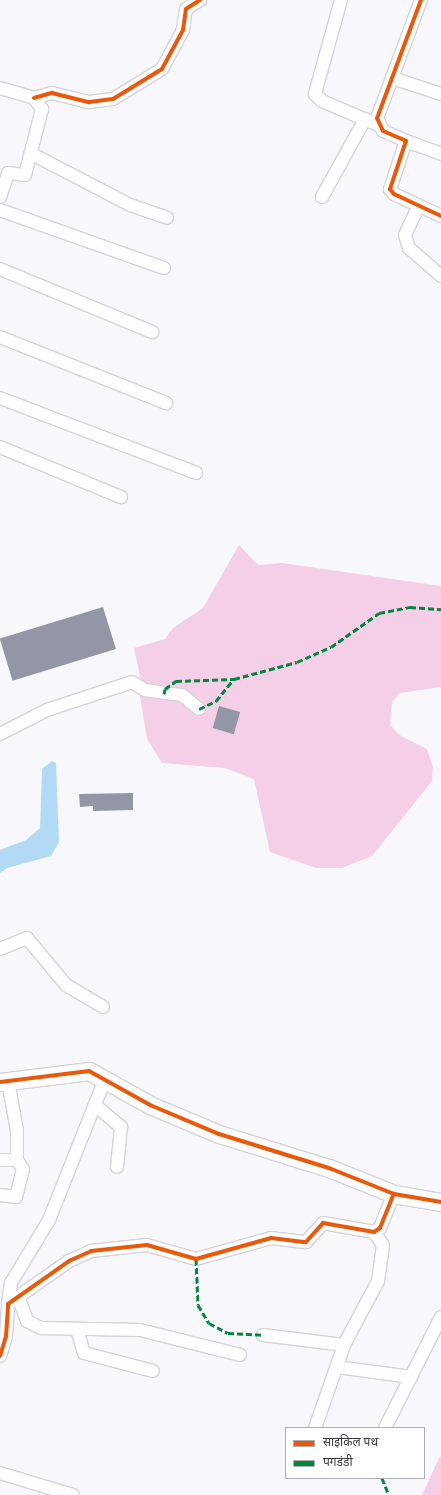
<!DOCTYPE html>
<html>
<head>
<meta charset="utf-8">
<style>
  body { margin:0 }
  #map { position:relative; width:441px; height:1495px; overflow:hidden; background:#f7f7fc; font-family:"Roboto Serif","Noto Sans Devanagari",serif }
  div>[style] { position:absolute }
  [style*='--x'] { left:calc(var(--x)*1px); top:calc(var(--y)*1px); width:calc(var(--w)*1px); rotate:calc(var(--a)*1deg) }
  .green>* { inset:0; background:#f5cfe7 }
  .water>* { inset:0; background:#b2daf7 }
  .building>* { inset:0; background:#9397a5; transform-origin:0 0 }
  .roads { filter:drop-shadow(1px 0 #d4d3da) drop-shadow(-1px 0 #d4d3da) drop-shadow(0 1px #d4d3da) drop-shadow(0 -1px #d4d3da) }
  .street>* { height:12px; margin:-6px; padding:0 6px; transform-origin:6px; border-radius:6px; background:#fefeff }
  .secondary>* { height:17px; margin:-8.5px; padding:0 8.5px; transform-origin:8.5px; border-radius:8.5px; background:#fefeff }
  .quiet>* { height:3px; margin-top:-1.5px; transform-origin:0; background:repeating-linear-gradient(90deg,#00873e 0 6px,transparent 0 9px) }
  .cycleway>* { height:4px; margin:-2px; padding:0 2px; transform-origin:2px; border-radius:2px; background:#e8590c }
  span { translate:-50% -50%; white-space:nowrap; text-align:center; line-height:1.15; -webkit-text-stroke:4px #fff; paint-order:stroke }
  .legend { position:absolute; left:285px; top:1427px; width:140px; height:52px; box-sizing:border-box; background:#fff; border:1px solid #aeaeb2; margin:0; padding:5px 7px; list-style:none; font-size:12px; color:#35343e }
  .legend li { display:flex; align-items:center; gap:8px; height:20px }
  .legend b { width:20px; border:1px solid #aeaeb2 }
</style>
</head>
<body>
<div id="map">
  <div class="green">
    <i style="clip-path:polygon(239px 545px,258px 565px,282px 563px,441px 586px,441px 687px,400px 693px,392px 702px,390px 725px,401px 736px,427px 749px,433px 767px,432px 781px,372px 856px,342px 868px,316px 868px,270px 852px,254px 779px,225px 768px,162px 763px,147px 739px,140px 696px,176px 701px,201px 715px,205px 711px,203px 702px,196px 697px,141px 681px,134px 648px,165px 639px,173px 628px,203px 608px)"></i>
    <i style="clip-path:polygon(441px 1457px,441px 1495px,422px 1495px,439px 1458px)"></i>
  </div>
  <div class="water">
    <i style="clip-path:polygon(52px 761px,56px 763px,59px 842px,51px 856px,7px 868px,0 873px,0 850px,26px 840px,40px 828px,42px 769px)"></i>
  </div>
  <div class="building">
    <i style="left:103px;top:607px;width:44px;height:108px;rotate:73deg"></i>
    <i style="left:219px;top:706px;width:22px;height:23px;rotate:16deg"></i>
    <i style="clip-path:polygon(133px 793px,133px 810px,93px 811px,93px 806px,80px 807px,79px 794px)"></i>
  </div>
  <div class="roads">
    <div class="street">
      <i style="--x:341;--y:0;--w:98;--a:105.5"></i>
      <i style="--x:315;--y:94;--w:10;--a:45"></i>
      <i style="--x:322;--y:101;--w:61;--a:23.2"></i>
      <i style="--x:421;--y:0;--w:126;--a:110.4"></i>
      <i style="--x:377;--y:118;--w:14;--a:65"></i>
      <i style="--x:383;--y:131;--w:25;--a:23"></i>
      <i style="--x:406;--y:141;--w:51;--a:108.4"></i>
      <i style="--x:390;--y:189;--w:6;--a:51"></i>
      <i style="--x:394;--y:194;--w:52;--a:25.1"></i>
      <i style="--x:392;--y:78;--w:52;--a:18.1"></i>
      <i style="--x:0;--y:88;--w:35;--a:16"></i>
      <i style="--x:34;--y:98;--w:14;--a:54"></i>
      <i style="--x:42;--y:109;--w:68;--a:104.4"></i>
      <i style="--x:25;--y:175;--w:17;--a:-173"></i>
      <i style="--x:8;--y:173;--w:25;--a:108"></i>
      <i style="--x:34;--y:98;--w:19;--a:-16"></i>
      <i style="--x:52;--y:93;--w:38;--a:14"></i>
      <i style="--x:89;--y:102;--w:24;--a:-7"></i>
      <i style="--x:113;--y:99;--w:57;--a:-31.5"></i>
      <i style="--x:162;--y:69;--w:44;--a:-61.7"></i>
      <i style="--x:183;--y:30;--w:21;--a:-82"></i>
      <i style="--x:186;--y:9;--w:17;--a:-33"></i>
      <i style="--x:406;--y:141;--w:37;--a:20"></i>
      <i style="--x:32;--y:154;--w:110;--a:27.5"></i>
      <i style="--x:130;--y:205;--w:39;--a:19"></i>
      <i style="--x:322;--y:197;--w:89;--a:-61.1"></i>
      <i style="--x:418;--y:207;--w:31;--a:115"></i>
      <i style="--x:405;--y:235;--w:14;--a:73"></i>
      <i style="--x:409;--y:248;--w:43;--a:41.2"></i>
      <i style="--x:0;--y:210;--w:174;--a:19.5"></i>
      <i style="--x:0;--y:269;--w:165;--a:22.5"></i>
      <i style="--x:0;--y:337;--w:179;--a:21.7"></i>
      <i style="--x:0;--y:398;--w:210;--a:20.9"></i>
      <i style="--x:0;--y:447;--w:131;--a:22.5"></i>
      <i style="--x:0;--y:734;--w:53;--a:-27.1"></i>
      <i style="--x:47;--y:710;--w:89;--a:-18.2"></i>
      <i style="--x:132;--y:682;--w:15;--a:32"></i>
      <i style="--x:145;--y:690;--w:37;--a:8"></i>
      <i style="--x:182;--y:695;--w:22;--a:39"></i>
      <i style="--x:0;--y:949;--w:29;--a:-22"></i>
      <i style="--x:27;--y:938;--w:61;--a:50.3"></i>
      <i style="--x:66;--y:985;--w:43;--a:30.7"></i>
      <i style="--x:96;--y:1106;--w:33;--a:40"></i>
      <i style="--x:121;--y:1127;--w:40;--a:95.7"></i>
      <i style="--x:0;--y:1160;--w:17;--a:0"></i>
      <i style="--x:0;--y:1195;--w:16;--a:7"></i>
      <i style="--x:16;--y:1197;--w:29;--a:-76"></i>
      <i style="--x:23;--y:1169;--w:11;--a:-124"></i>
      <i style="--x:17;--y:1160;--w:29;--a:-90"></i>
      <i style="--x:17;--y:1131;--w:51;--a:-100.2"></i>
      <i style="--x:18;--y:1297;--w:26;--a:69"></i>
      <i style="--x:27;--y:1321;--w:16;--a:27"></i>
      <i style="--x:41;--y:1328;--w:99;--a:1.2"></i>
      <i style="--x:140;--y:1330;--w:103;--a:14"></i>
      <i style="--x:8;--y:1304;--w:21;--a:-82"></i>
      <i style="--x:11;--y:1283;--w:74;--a:-58.9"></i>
      <i style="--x:49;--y:1220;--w:149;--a:-68.3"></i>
      <i style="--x:77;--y:1329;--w:25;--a:74"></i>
      <i style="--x:84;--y:1353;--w:71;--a:14.6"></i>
      <i style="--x:263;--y:1335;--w:82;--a:7"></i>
      <i style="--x:344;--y:1345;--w:72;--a:-62"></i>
      <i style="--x:378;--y:1281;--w:36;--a:-82"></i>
      <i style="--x:383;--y:1245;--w:16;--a:-125"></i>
      <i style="--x:0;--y:1356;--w:21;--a:-73"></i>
      <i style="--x:6;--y:1336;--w:32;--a:-86"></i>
      <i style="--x:8;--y:1304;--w:75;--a:-35.2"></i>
      <i style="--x:69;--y:1261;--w:24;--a:-24"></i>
      <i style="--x:91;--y:1251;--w:56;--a:-6.1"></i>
      <i style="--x:147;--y:1245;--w:51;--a:15.9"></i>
      <i style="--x:196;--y:1259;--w:78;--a:-15.6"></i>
      <i style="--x:271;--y:1238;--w:35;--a:7"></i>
      <i style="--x:306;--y:1242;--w:25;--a:-48"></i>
      <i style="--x:323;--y:1223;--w:52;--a:10"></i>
      <i style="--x:374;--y:1232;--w:7;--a:-34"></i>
      <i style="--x:380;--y:1228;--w:37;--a:-68"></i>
      <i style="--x:337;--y:1367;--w:75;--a:7.7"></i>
      <i style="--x:315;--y:1428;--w:88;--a:-70.7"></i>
      <i style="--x:385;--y:1428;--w:124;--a:-63.2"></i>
      <i style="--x:0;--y:1473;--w:76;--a:16.8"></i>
    </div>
    <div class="secondary">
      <i style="--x:0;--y:1082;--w:90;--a:-7"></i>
      <i style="--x:89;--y:1071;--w:70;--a:29.1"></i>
      <i style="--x:150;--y:1105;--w:75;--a:22.8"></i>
      <i style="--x:219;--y:1134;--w:115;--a:17.2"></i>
      <i style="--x:329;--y:1168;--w:70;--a:21.8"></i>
      <i style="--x:394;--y:1194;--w:48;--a:9.7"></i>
    </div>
  </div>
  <div class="quiet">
    <i style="--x:164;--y:694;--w:5;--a:-79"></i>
    <i style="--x:165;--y:689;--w:14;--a:-36"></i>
    <i style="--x:176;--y:681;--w:58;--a:-2"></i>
    <i style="--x:234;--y:679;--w:65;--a:-15.1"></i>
    <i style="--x:297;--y:662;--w:37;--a:-24"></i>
    <i style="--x:331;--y:647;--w:59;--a:-35.3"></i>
    <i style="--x:379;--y:613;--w:32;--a:-11"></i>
    <i style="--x:410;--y:607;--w:31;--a:4"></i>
    <i style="--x:199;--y:709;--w:19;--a:-25"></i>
    <i style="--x:216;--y:701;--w:28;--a:-51"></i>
    <i style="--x:196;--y:1259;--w:46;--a:87.5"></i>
    <i style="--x:198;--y:1305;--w:21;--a:59"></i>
    <i style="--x:209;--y:1323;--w:21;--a:28"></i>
    <i style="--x:228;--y:1333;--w:35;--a:3"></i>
    <i style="--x:382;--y:1478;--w:18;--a:68"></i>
  </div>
  <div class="cycleway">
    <i style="--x:421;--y:0;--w:126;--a:110.4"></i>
    <i style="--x:377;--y:118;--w:14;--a:65"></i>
    <i style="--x:383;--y:131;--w:25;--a:23"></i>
    <i style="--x:406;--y:141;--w:51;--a:108.4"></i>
    <i style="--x:390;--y:189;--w:6;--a:51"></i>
    <i style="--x:394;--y:194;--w:52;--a:25.1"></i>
    <i style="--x:34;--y:98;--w:19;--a:-16"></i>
    <i style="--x:52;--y:93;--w:38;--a:14"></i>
    <i style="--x:89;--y:102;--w:24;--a:-7"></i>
    <i style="--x:113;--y:99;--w:57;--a:-31.5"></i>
    <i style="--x:162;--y:69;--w:44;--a:-61.7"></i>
    <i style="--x:183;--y:30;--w:21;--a:-82"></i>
    <i style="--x:186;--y:9;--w:17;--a:-33"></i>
    <i style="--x:0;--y:1082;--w:90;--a:-7"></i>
    <i style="--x:89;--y:1071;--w:70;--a:29.1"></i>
    <i style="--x:150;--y:1105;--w:75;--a:22.8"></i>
    <i style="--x:219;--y:1134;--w:115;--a:17.2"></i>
    <i style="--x:329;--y:1168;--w:70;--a:21.8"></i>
    <i style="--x:394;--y:1194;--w:48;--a:9.7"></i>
    <i style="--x:0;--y:1356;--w:21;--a:-73"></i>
    <i style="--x:6;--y:1336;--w:32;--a:-86"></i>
    <i style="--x:8;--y:1304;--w:75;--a:-35.2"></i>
    <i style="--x:69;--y:1261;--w:24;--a:-24"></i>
    <i style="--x:91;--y:1251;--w:56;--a:-6.1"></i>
    <i style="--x:147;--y:1245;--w:51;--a:15.9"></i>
    <i style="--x:196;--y:1259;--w:78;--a:-15.6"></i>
    <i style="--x:271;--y:1238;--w:35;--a:7"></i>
    <i style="--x:306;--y:1242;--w:25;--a:-48"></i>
    <i style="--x:323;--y:1223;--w:52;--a:10"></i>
    <i style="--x:374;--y:1232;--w:7;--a:-34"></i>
    <i style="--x:380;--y:1228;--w:37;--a:-68"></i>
  </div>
  <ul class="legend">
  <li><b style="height:5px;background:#e8590c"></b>साइकिल पथ</li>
  <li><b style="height:5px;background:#00873e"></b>पगडंडी</li>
  </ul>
</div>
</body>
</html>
